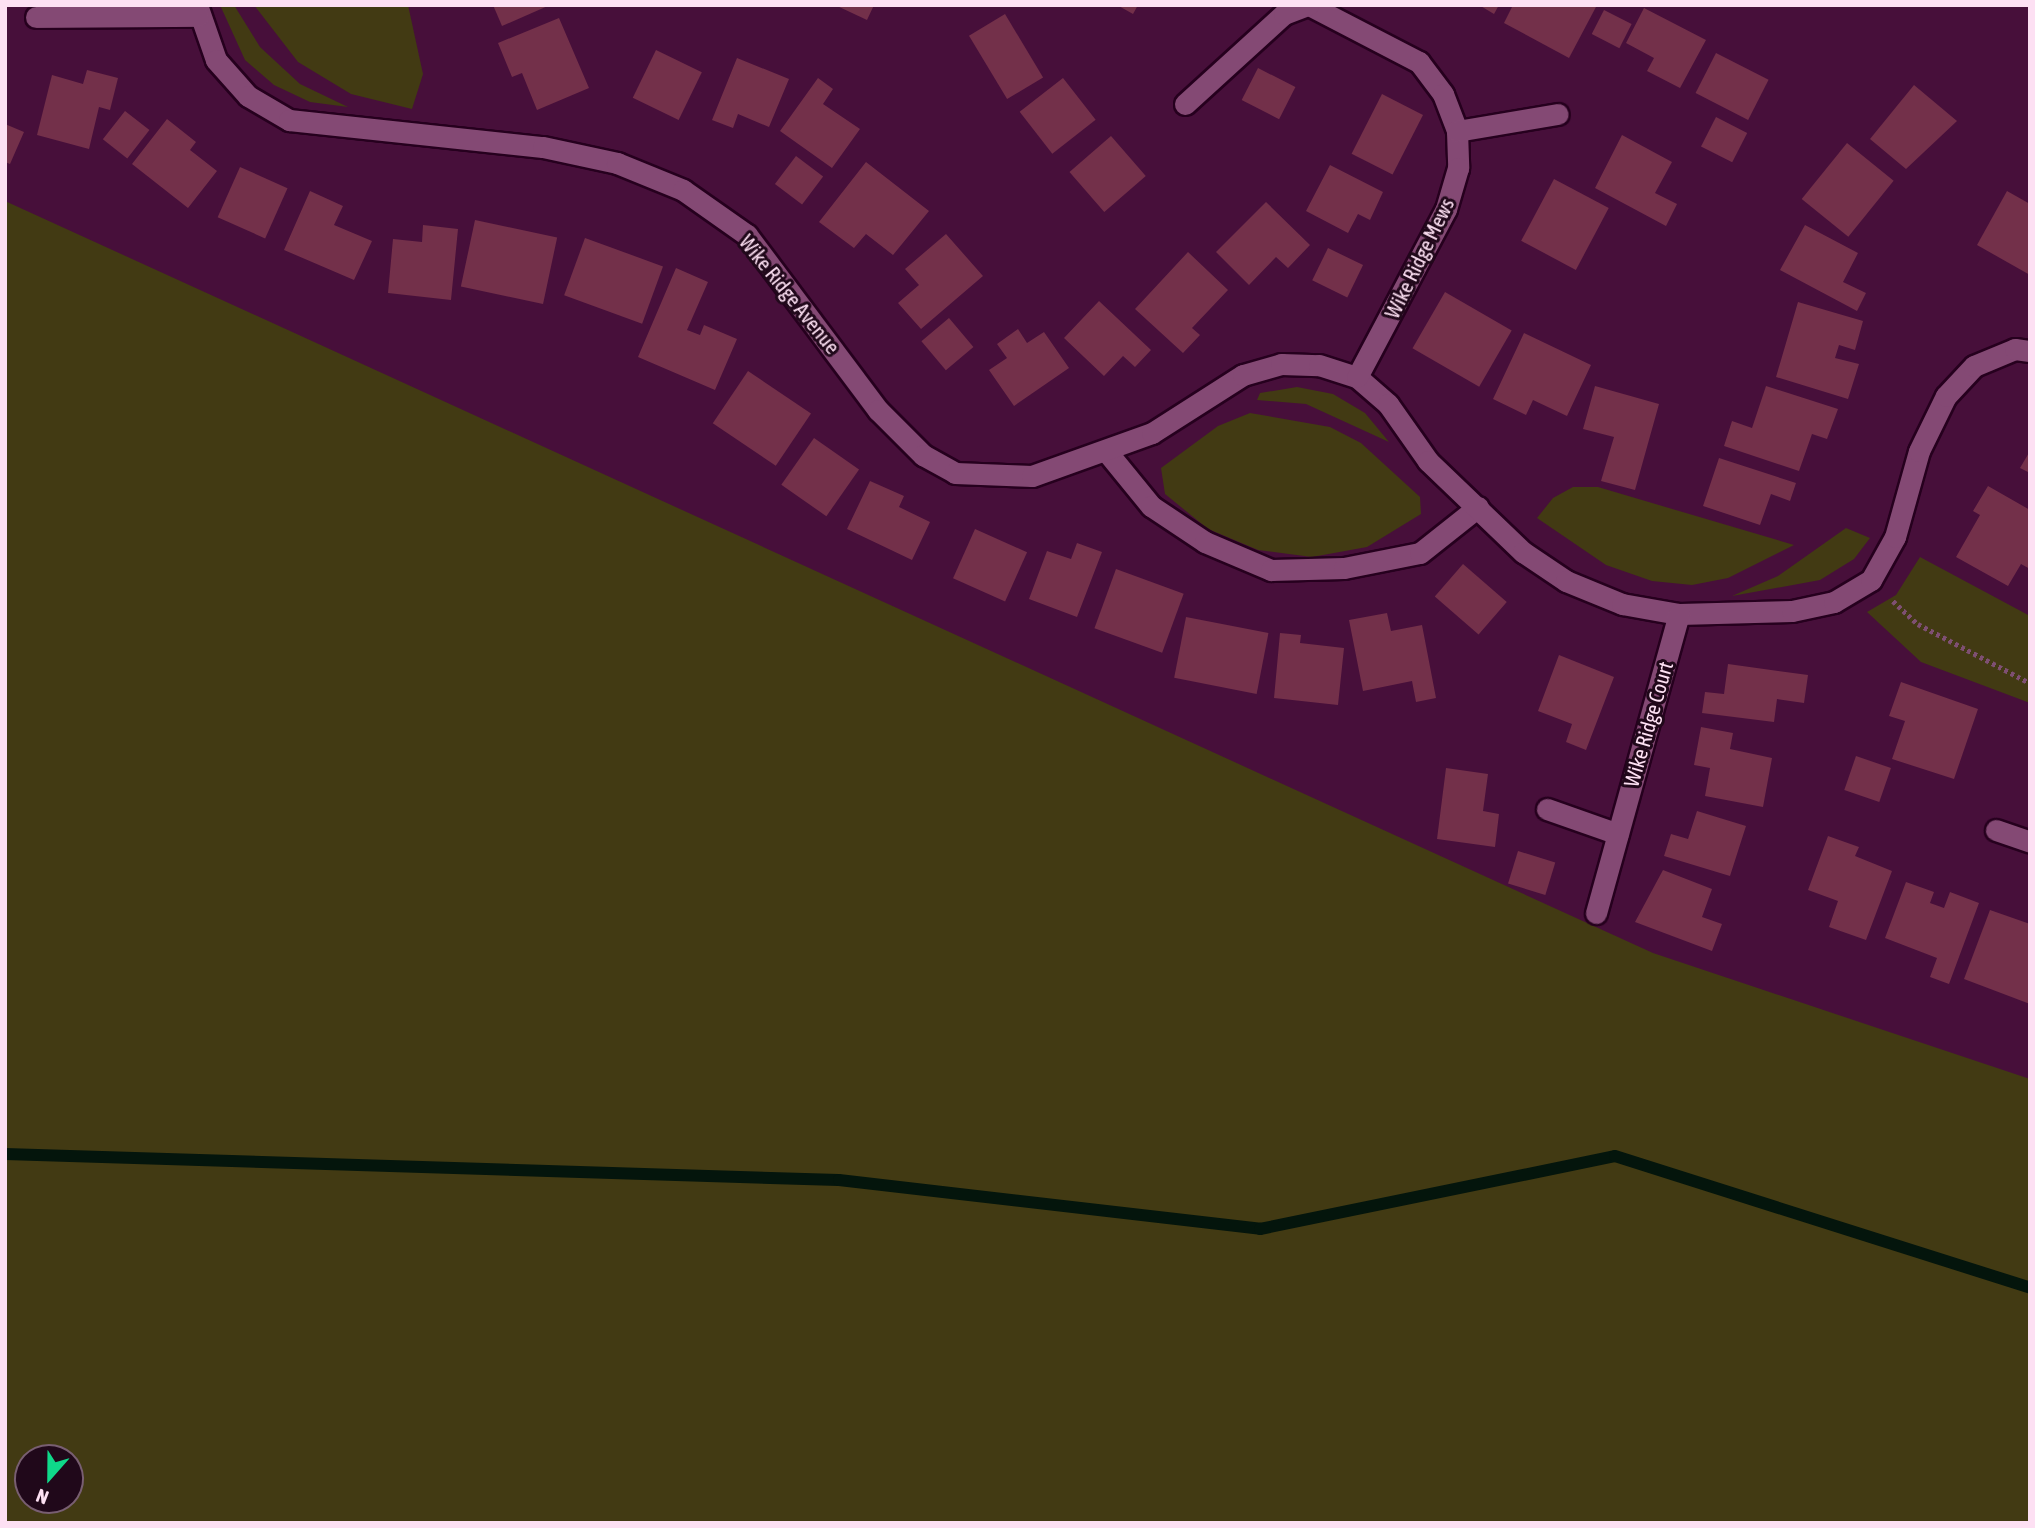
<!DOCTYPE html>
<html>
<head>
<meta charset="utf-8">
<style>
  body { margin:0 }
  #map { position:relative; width:2035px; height:1528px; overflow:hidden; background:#470f3a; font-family:"Asap Condensed",sans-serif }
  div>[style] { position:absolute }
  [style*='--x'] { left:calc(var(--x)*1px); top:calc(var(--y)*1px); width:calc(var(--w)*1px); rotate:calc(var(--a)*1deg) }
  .green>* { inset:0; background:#423a13 }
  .stream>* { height:12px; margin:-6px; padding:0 6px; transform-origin:6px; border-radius:6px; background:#04150c }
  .building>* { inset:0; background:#73304a; transform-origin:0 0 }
  .path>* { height:4.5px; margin-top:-2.25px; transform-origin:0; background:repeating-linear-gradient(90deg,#7e4f72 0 3.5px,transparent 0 7px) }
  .roads { filter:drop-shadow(2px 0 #26001e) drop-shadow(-2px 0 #26001e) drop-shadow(0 2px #26001e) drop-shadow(0 -2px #26001e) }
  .lane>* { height:21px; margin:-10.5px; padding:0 10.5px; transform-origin:10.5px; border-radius:10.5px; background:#844974 }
  .street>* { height:21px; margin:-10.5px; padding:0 10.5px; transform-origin:10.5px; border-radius:10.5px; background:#844974 }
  span { translate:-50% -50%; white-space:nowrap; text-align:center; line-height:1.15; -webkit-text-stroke:6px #20081a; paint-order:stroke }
  .street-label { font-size:21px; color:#fde0f3 }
  .frame { position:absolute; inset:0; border:7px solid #fde0f3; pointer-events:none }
  .north { position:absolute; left:14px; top:1444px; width:70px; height:70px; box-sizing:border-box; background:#20081a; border:2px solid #785e71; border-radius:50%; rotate:201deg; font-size:19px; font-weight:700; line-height:28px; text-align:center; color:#fde0f3 }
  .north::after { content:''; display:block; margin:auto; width:24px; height:32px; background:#0fd98a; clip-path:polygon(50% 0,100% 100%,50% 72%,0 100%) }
</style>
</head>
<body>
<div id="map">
  <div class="green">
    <i style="clip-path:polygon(220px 5px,234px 5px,260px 47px,300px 84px,348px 107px,310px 102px,274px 85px,245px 60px)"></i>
    <i style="clip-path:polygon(254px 5px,408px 5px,423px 74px,412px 109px,351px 94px,298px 62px)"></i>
    <i style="clip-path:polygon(evenodd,5px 201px,1653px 953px,2030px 1079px,2030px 1523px,5px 1523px,5px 201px,70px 1458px,70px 1500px,28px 1500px,28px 1458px,70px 1458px)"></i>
    <i style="clip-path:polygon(1297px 387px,1333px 394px,1365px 413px,1389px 442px,1306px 404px,1257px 400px,1260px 393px)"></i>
    <i style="clip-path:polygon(1250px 413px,1330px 427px,1361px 443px,1420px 497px,1421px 514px,1367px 547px,1312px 557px,1258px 550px,1208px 529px,1165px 494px,1161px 468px,1218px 426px)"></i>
    <i style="clip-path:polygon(1573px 487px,1598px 487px,1794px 545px,1728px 578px,1692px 585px,1652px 581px,1606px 565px,1537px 518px,1553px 498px)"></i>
    <i style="clip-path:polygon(1846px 528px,1870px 538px,1854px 559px,1820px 580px,1732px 596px,1778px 576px)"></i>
    <i style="clip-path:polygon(1920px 557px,2030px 616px,2030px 703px,1921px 662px,1867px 612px,1896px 595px)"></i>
  </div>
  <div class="stream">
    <i style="--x:5;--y:1154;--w:834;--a:1.79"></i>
    <i style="--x:839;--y:1180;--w:424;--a:6.6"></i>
    <i style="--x:1260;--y:1229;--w:362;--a:-11.6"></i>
    <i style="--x:1615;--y:1156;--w:435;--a:17.6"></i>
  </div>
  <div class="building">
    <i style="clip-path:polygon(493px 5px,550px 5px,502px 26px)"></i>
    <i style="clip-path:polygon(835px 5px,874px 5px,867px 20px)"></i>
    <i style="clip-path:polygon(1117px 5px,1138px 5px,1133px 14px)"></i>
    <i style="clip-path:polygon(1479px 5px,1499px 5px,1494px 14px)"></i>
    <i style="clip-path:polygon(1513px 5px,1597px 5px,1569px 58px,1504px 23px)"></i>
    <i style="clip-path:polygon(1644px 8px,1706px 40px,1680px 88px,1647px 71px,1654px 58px,1626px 43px)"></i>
    <i style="left:1604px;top:10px;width:31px;height:27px;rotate:27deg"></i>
    <i style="left:1005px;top:14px;width:74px;height:42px;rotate:59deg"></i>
    <i style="clip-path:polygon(559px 18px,589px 88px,537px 110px,522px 73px,512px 77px,498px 43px)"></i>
    <i style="left:656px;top:50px;width:51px;height:53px;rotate:26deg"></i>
    <i style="left:1716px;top:53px;width:59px;height:45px;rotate:27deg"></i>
    <i style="clip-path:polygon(737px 58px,789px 79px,769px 127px,738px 114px,733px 128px,712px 120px)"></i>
    <i style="left:1258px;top:68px;width:42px;height:36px;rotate:27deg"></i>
    <i style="clip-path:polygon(87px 70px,118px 78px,110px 110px,99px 107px,89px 149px,37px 135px,52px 75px,83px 84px)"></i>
    <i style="clip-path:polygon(818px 78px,833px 89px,823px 104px,860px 129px,832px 168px,780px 131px)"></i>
    <i style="left:1063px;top:78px;width:53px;height:55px;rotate:52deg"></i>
    <i style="clip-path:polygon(1914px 85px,1957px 121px,1906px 169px,1870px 139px)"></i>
    <i style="left:1382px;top:94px;width:46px;height:67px;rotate:27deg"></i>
    <i style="left:125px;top:111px;width:31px;height:36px;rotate:38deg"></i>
    <i style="left:1716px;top:117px;width:35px;height:33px;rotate:27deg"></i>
    <i style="clip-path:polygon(167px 119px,196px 142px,190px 150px,217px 171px,188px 208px,132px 164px)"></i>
    <i style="clip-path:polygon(5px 124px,24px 132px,10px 164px,5px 162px)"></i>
    <i style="clip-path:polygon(1622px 135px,1672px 162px,1655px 193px,1677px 204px,1666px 226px,1595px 188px)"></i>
    <i style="left:1111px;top:136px;width:53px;height:55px;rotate:49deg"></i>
    <i style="left:1847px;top:143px;width:60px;height:72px;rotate:39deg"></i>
    <i style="left:796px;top:156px;width:34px;height:35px;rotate:37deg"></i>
    <i style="clip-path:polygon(866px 162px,929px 211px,893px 255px,866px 234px,854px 248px,819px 222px)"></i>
    <i style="clip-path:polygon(1330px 165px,1383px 192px,1370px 220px,1358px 214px,1348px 233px,1306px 211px)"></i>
    <i style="left:240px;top:167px;width:52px;height:55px;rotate:24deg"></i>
    <i style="left:1554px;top:179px;width:62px;height:70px;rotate:28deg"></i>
    <i style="clip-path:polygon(310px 191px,343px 206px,334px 225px,372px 241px,354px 280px,284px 250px)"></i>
    <i style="clip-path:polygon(2007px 191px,2030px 204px,2030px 275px,1977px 245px)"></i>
    <i style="clip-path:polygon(1266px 202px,1310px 245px,1288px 268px,1276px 257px,1249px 285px,1216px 252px)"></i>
    <i style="left:475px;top:220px;width:84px;height:68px;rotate:12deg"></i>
    <i style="clip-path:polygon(423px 225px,458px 229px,451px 300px,388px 293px,393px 239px,422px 242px)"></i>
    <i style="clip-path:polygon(1805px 225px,1858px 253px,1843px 282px,1866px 293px,1857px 311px,1780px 270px)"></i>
    <i style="clip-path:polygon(946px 234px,983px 276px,921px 329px,898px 303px,919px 285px,905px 269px)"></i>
    <i style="left:585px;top:238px;width:83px;height:61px;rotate:20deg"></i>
    <i style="left:1328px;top:248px;width:39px;height:36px;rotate:26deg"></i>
    <i style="clip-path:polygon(1188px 252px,1228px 290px,1192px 328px,1200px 335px,1183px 353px,1135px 309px)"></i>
    <i style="clip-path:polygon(676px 268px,708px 282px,687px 330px,700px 335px,704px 325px,737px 339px,715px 390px,638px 357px)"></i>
    <i style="left:1445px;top:292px;width:77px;height:65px;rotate:30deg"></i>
    <i style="clip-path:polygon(1099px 301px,1151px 350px,1135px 367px,1123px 356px,1104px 376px,1064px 338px)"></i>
    <i style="clip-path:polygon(1798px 302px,1863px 321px,1855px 350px,1839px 345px,1835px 358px,1859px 364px,1848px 399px,1776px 377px)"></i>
    <i style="left:949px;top:318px;width:38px;height:36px;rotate:50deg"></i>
    <i style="clip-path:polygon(1018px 329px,1027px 343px,1044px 332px,1069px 368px,1014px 406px,989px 370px,1007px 358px,997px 344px)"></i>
    <i style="clip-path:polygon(1524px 333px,1591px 365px,1567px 416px,1533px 400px,1526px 415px,1493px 399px)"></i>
    <i style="left:748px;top:371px;width:76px;height:63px;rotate:34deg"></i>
    <i style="clip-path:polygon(1595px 386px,1659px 404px,1635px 490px,1601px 481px,1614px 437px,1583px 429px)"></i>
    <i style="clip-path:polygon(1766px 386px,1838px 409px,1827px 439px,1812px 434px,1799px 471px,1724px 446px,1732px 421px,1752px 428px)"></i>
    <i style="left:814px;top:438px;width:55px;height:57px;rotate:35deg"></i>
    <i style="clip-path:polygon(2030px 451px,2030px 473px,2020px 468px)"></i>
    <i style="clip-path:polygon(1719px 458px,1796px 483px,1790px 501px,1771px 494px,1760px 525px,1703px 506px)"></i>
    <i style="clip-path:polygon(870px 481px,904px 496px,899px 507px,930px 522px,912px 560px,847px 529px)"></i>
    <i style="clip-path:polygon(1988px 486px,2030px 510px,2030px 569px,2021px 564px,2008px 586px,1956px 557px,1980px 515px,1973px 511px)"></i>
    <i style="left:975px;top:529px;width:57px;height:54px;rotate:24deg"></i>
    <i style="clip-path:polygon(1077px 543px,1102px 552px,1077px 617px,1029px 599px,1047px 551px,1071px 559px)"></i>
    <i style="left:1463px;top:564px;width:58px;height:43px;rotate:41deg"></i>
    <i style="left:1116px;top:569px;width:72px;height:63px;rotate:20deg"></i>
    <i style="clip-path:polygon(1387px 613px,1391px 631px,1422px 625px,1436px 698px,1416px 702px,1412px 681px,1363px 691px,1349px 620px)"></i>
    <i style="left:1186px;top:617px;width:84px;height:62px;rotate:11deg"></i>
    <i style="clip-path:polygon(1280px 633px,1301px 635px,1300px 643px,1344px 648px,1338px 705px,1274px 698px)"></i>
    <i style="clip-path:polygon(1559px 655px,1614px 677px,1586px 750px,1566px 742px,1572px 724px,1538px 711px)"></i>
    <i style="clip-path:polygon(1728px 664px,1808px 675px,1804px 703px,1777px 699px,1774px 722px,1702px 713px,1705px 692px,1724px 694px)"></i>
    <i style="clip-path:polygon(1901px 682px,1978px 709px,1954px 779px,1892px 759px,1905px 721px,1889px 716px)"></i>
    <i style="clip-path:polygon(1701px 727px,1733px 733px,1730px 749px,1772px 758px,1763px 807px,1705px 796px,1710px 768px,1694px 765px)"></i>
    <i style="left:1856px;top:756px;width:37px;height:36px;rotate:19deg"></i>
    <i style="clip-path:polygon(1446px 768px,1488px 774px,1483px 811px,1499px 814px,1495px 847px,1437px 839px)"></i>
    <i style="clip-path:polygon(1697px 811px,1746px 826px,1730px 876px,1664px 856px,1671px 834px,1688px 839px)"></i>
    <i style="clip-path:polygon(1828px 836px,1859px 847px,1855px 856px,1892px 871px,1866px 940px,1829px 927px,1838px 901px,1808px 890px)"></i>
    <i style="left:1518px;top:851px;width:39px;height:34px;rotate:17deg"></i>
    <i style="clip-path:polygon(1663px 870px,1712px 889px,1702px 917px,1722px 924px,1712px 951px,1635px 922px)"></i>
    <i style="clip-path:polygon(1906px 882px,1934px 892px,1930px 903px,1944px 908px,1950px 892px,1979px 903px,1949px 984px,1930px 977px,1937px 958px,1885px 938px)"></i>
    <i style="clip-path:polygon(1990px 910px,2030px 924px,2030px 1004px,1964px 979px)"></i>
  </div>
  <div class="path">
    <i style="--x:1893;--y:601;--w:34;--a:43"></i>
    <i style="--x:1918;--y:624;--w:127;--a:27.8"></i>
  </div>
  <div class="roads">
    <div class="lane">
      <i style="--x:1107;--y:452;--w:70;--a:50.8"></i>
      <i style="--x:1151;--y:506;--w:65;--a:33.7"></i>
      <i style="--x:1205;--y:542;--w:72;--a:23"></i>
      <i style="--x:1271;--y:570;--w:73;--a:-1.6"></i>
      <i style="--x:1344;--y:568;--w:77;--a:-11.2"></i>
      <i style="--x:1420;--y:553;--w:74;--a:-38.4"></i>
    </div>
    <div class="street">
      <i style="--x:197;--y:5;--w:58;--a:70.9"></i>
      <i style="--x:216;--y:60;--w:48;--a:48.4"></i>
      <i style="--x:248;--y:96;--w:48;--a:30.3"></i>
      <i style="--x:289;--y:120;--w:255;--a:6.1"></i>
      <i style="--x:543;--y:147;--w:76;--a:12.2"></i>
      <i style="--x:617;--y:163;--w:71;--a:22.2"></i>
      <i style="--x:683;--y:190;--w:78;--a:35.1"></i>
      <i style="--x:747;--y:235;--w:219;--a:53.2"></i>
      <i style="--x:878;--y:410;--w:64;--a:45"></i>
      <i style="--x:923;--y:455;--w:37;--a:29"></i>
      <i style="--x:955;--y:473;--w:77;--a:2.2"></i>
      <i style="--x:1032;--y:476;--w:127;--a:-19.7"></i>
      <i style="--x:1152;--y:433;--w:108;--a:-32.5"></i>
      <i style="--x:1243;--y:375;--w:40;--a:-16"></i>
      <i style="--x:1281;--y:364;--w:38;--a:2"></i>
      <i style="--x:1319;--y:365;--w:40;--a:18"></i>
      <i style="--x:1357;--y:377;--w:41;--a:41.1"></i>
      <i style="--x:1388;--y:404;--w:70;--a:54.9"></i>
      <i style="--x:1428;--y:461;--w:132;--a:43.8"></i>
      <i style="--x:1523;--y:552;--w:52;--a:34"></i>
      <i style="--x:1566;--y:581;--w:61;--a:22.3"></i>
      <i style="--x:1622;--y:604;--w:58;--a:10"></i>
      <i style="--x:1679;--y:614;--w:113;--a:-1.5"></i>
      <i style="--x:1792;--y:611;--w:43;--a:-12.1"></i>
      <i style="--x:1834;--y:602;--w:43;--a:-30.7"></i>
      <i style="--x:1871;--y:580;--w:49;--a:-60.8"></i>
      <i style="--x:1895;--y:537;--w:89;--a:-74.4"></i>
      <i style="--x:1919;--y:451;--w:61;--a:-63.9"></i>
      <i style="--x:1946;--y:396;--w:41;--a:-47"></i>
      <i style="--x:1974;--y:366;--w:44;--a:-22.5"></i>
      <i style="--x:2015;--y:349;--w:15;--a:8"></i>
      <i style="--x:1309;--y:5;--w:124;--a:27.4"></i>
      <i style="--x:1419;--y:62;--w:40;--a:53"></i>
      <i style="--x:1443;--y:94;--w:40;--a:69"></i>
      <i style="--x:1457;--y:131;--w:37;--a:88"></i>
      <i style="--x:1458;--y:168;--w:43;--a:106.3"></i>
      <i style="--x:1446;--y:209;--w:190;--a:117.9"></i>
      <i style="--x:36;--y:17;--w:162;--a:-0.4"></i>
      <i style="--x:1185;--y:104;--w:134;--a:-42.3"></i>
      <i style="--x:1284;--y:14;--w:26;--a:-21"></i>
      <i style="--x:1457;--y:131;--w:102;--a:-9.6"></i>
      <i style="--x:1547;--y:809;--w:75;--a:19.4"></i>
      <i style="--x:1996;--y:830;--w:36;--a:19"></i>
      <i style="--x:1596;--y:913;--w:310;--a:-74.5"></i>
    </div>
  </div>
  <div class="street-label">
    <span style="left:1419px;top:258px;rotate:-64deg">Wike Ridge Mews</span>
    <span style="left:790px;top:294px;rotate:51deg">Wike Ridge Avenue</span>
    <span style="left:1648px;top:724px;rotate:-74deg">Wike Ridge Court</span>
  </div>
  <div class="frame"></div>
  <div class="north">N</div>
</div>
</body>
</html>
